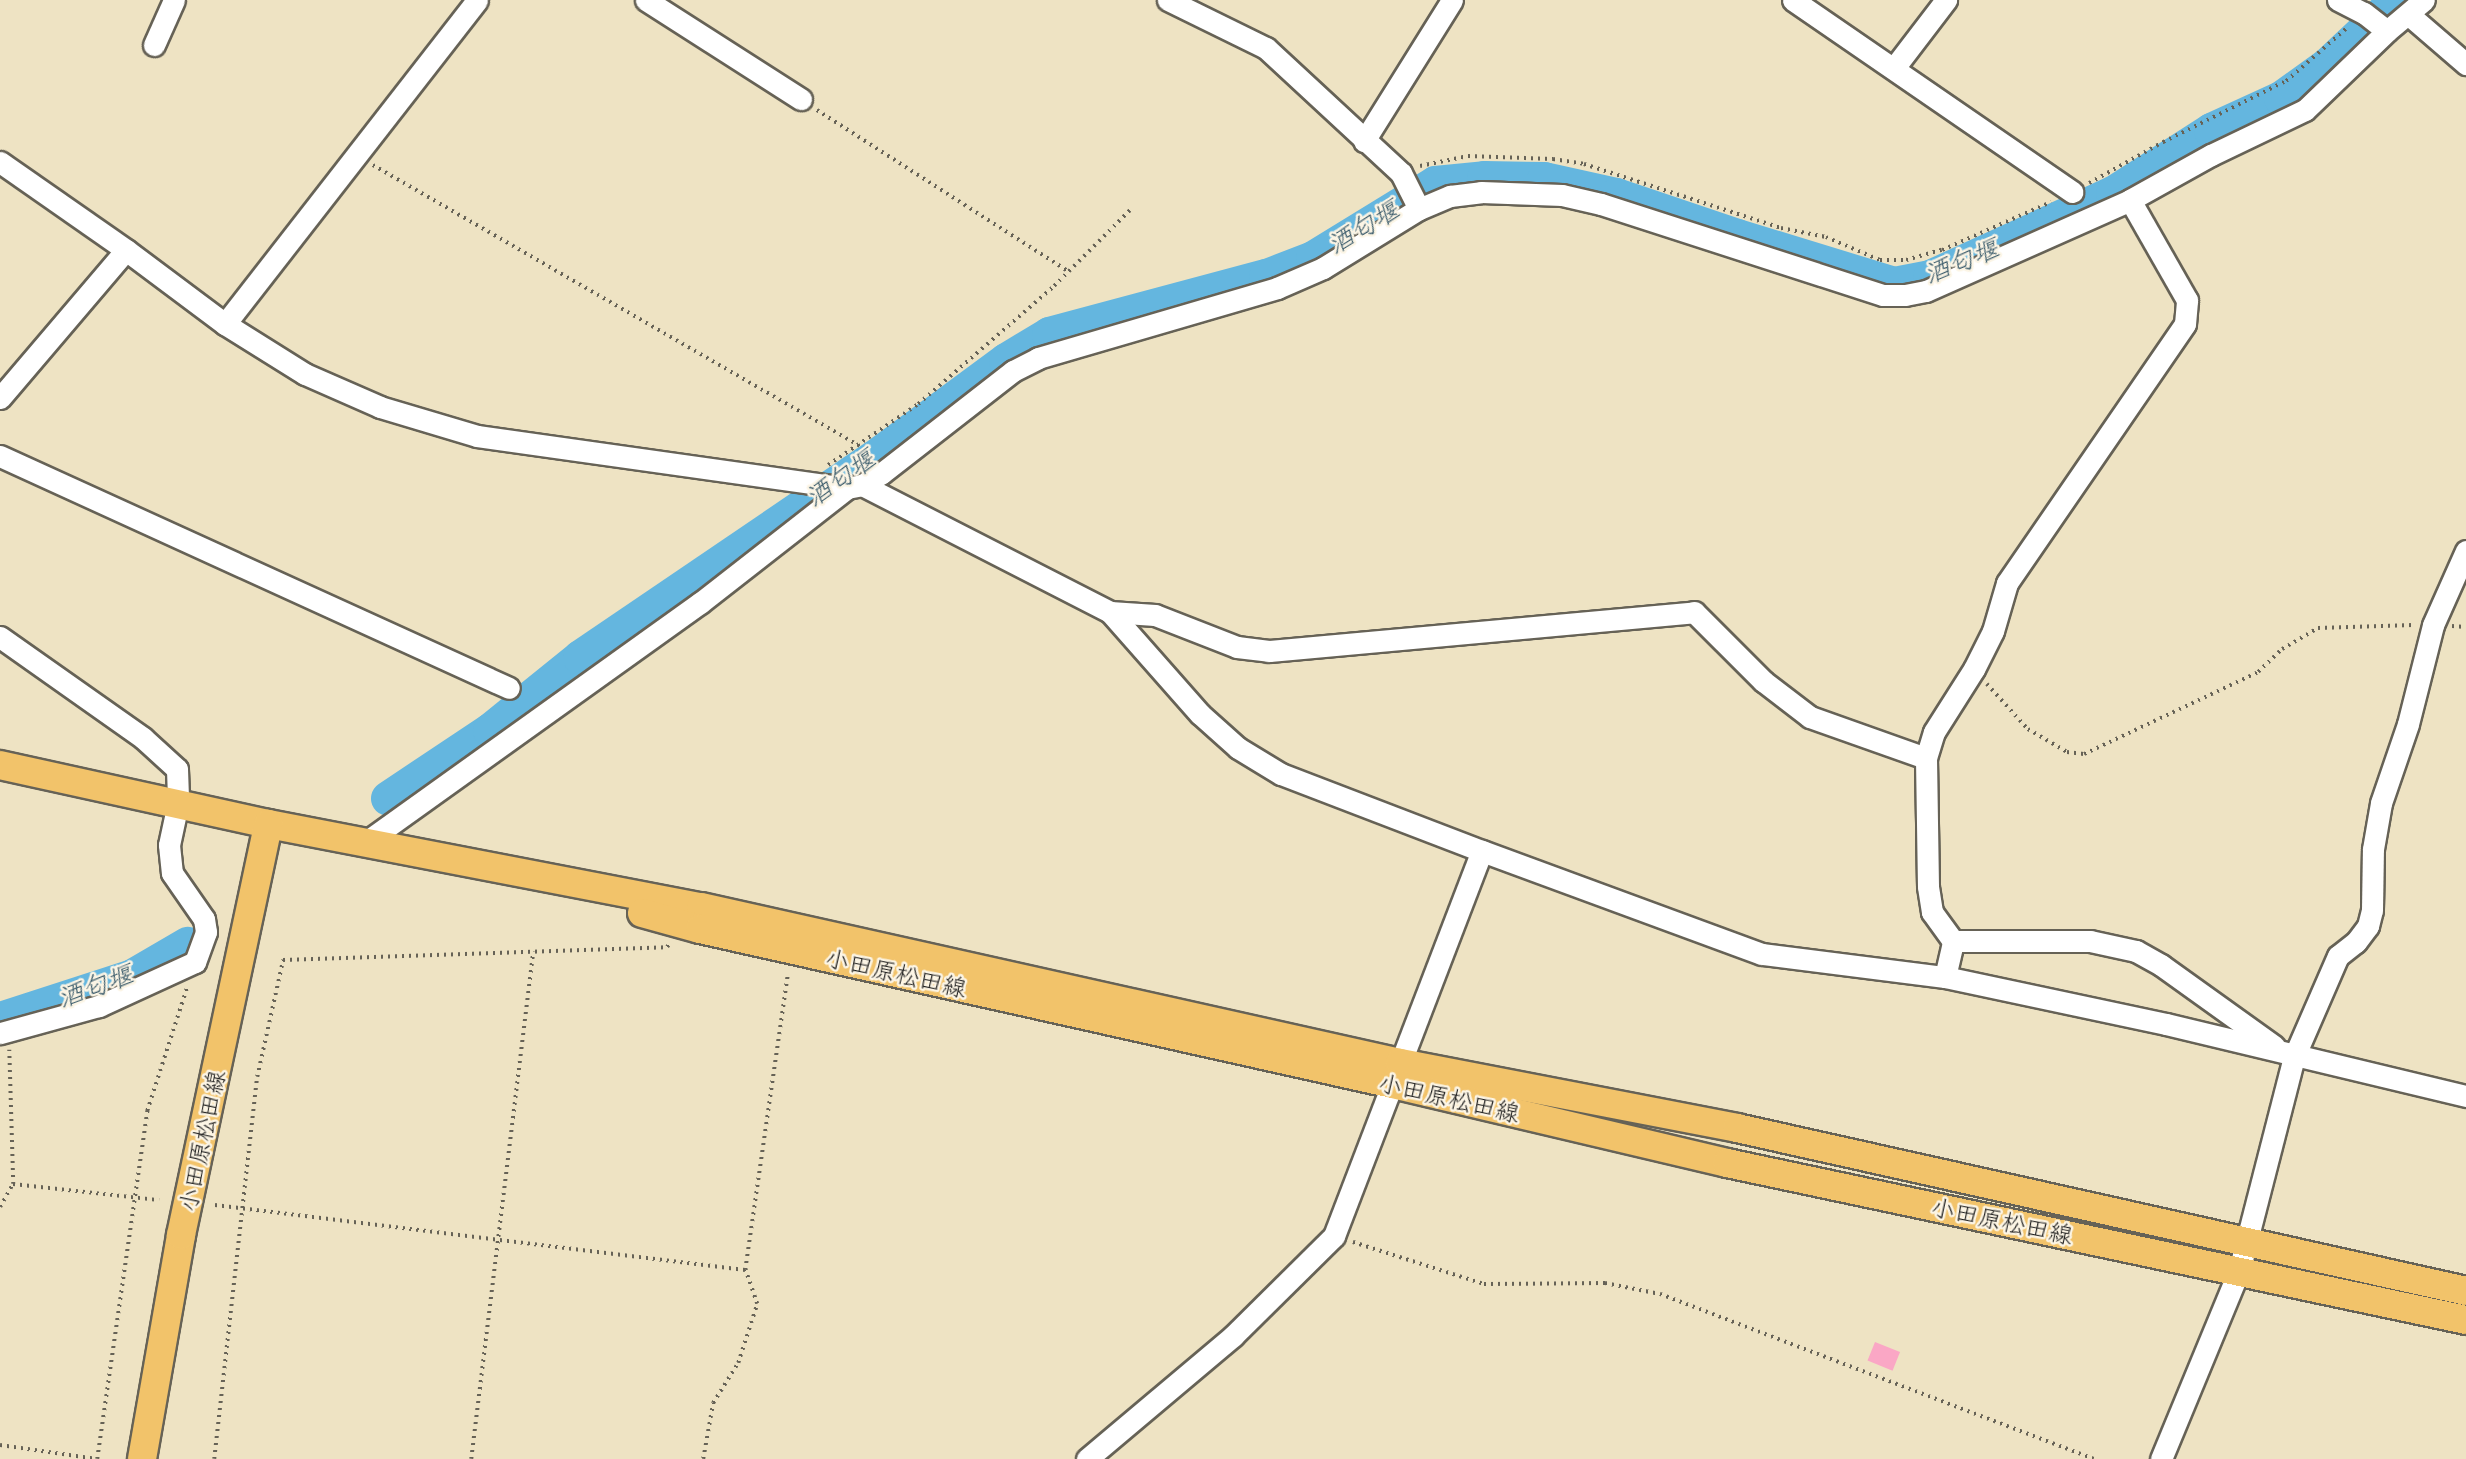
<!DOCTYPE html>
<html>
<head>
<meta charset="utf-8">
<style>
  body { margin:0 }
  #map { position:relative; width:2466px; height:1459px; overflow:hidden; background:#eee3c3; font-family:"Patrick Hand","Klee One",sans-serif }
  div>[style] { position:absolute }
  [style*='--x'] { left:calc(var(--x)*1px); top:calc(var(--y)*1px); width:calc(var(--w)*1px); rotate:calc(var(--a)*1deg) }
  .river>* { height:35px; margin:-17.5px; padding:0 17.5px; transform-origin:17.5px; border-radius:17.5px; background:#64b6df }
  .building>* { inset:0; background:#faa7c5; transform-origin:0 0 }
  .path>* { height:3.5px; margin-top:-1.75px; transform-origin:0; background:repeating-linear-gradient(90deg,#666256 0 2px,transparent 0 7px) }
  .roads { filter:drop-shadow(2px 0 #666256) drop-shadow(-2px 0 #666256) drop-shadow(0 2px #666256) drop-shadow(0 -2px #666256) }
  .minor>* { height:21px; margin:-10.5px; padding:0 10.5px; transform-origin:10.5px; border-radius:10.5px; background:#fff }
  .major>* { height:28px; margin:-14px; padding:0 14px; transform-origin:14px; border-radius:14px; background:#f2c36a }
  span { translate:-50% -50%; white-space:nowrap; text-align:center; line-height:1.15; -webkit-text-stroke:5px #fcf5e5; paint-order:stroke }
  .street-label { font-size:24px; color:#1c1c1c }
  .water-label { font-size:26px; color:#395a6a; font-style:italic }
</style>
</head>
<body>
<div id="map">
  <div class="river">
    <i style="--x:388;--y:798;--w:123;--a:-33.7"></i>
    <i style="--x:490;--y:730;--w:116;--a:-39"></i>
    <i style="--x:580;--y:657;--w:354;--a:-34.2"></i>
    <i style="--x:873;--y:458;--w:165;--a:-36.4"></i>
    <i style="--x:1006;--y:360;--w:50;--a:-31.2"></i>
    <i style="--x:1049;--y:334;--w:225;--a:-15"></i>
    <i style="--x:1266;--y:276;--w:50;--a:-21"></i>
    <i style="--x:1313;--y:258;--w:143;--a:-31.6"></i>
    <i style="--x:1435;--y:183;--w:49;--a:-5.8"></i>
    <i style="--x:1484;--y:178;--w:60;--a:1"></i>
    <i style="--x:1544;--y:179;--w:74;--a:12.5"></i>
    <i style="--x:1616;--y:195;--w:128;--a:18.7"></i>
    <i style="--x:1737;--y:236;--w:164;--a:17"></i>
    <i style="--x:1894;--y:284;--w:37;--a:-11"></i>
    <i style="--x:1930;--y:277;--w:201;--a:-24.7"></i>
    <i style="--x:2113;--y:193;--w:117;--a:-32.7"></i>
    <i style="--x:2211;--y:130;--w:77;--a:-24.6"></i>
    <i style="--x:2281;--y:98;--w:57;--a:-35.7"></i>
    <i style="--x:2327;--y:65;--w:95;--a:-43.3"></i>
    <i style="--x:0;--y:1019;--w:139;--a:-18"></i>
    <i style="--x:132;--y:976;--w:64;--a:-30.2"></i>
  </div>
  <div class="building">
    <i style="left:1875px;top:1342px;width:27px;height:20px;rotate:22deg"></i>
  </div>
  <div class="path">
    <i style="--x:817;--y:110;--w:300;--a:32.7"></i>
    <i style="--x:373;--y:165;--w:562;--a:29.99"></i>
    <i style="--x:1420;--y:166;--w:49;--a:-11.8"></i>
    <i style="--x:1468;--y:156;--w:85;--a:2"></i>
    <i style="--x:1553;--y:159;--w:31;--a:9"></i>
    <i style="--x:1584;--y:164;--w:207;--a:18"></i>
    <i style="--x:1781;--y:228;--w:46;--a:11.3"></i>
    <i style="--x:1826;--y:237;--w:59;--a:23.1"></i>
    <i style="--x:1880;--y:260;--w:26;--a:0"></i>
    <i style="--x:1906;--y:260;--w:37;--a:-16"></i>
    <i style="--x:1942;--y:250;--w:119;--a:-23.8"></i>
    <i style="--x:2089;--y:183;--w:85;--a:-29"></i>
    <i style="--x:2163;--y:142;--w:137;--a:-26.4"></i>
    <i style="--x:2286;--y:81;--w:82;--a:-41.1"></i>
    <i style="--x:828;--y:465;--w:109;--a:-34.1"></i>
    <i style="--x:918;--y:404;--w:180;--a:-40.9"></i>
    <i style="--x:1054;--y:286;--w:107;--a:-45"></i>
    <i style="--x:2452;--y:626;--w:14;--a:4"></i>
    <i style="--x:1987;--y:684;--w:61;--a:47.7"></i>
    <i style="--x:2028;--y:729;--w:45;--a:30.5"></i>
    <i style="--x:2067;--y:752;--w:17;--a:7"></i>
    <i style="--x:2084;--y:754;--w:192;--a:-25.2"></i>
    <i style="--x:2258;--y:672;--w:33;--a:-44"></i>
    <i style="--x:2282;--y:649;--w:42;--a:-30.3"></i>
    <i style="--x:2318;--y:628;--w:95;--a:-1.8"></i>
    <i style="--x:13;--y:1184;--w:147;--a:6.3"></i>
    <i style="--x:215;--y:1205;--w:534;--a:6.99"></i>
    <i style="--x:0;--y:1207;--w:26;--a:-61"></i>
    <i style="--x:13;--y:1184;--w:134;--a:-91.7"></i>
    <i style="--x:1353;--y:1242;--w:138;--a:17.8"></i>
    <i style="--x:1484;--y:1284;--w:121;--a:-0.5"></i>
    <i style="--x:1605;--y:1283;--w:56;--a:11.3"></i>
    <i style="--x:1660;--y:1294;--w:464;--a:20.8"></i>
    <i style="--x:0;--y:1445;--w:98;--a:8.2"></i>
    <i style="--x:97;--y:1459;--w:352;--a:-81.8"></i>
    <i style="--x:147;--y:1111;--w:130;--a:-72.1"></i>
    <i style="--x:214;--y:1459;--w:384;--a:-83.6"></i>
    <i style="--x:257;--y:1077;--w:120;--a:-77.5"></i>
    <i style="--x:283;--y:960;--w:384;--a:-1.9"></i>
    <i style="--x:667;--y:947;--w:4;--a:-56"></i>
    <i style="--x:471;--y:1459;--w:511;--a:-83.03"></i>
    <i style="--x:703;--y:1459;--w:57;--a:-79.9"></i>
    <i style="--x:713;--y:1403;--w:47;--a:-58"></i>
    <i style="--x:738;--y:1363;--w:62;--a:-72.1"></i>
    <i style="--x:757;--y:1304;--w:36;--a:-109"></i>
    <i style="--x:745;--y:1270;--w:300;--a:-81.8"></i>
  </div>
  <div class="roads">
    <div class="minor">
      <i style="--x:646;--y:0;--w:184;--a:32.6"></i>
      <i style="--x:1168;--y:0;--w:109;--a:26.1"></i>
      <i style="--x:1266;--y:48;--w:184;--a:42.8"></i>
      <i style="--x:1401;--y:173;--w:40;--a:63.4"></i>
      <i style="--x:1793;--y:0;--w:339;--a:34.5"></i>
      <i style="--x:2338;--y:0;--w:29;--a:27"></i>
      <i style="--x:2364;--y:13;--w:29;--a:38"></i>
      <i style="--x:2408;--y:14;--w:77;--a:40.8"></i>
      <i style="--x:154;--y:45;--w:49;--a:-66"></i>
      <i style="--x:1894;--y:68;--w:86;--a:-52.6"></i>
      <i style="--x:1364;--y:141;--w:166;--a:-58"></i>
      <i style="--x:0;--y:162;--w:154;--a:34.9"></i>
      <i style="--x:126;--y:250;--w:124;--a:36.8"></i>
      <i style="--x:225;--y:324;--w:94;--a:32"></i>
      <i style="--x:305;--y:374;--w:82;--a:23.7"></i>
      <i style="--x:380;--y:407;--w:101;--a:16.6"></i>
      <i style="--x:477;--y:436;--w:374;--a:8"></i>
      <i style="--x:847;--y:488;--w:15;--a:-11"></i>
      <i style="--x:862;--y:485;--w:23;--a:-31"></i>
      <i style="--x:882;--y:473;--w:166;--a:-37.9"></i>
      <i style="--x:1013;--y:371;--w:28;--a:-27"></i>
      <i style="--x:1038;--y:358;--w:249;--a:-16.3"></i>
      <i style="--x:1277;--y:288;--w:50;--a:-23.5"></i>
      <i style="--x:1323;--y:268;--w:113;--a:-31.6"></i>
      <i style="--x:1419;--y:209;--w:34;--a:-23"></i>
      <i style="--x:1450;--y:196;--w:31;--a:-7"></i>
      <i style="--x:1481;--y:192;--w:81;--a:2.1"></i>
      <i style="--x:1562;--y:195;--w:40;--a:13"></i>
      <i style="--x:1601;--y:204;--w:296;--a:17.9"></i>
      <i style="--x:1883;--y:295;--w:22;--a:0"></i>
      <i style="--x:1905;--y:295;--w:21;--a:-11"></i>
      <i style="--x:1926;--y:291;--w:223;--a:-24"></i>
      <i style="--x:2130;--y:200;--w:93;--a:-29.1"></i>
      <i style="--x:2211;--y:155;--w:104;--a:-25.6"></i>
      <i style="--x:2305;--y:110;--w:114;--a:-43.9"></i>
      <i style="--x:2387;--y:31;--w:48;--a:-40"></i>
      <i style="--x:225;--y:324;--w:410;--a:-52.1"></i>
      <i style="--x:0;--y:398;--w:194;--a:-49.6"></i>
      <i style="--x:0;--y:456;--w:559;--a:24.5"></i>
      <i style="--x:862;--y:485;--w:279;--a:27.1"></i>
      <i style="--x:1110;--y:612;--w:136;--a:48.6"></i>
      <i style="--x:1200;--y:714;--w:51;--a:41.8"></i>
      <i style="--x:1238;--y:748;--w:50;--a:31.2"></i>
      <i style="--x:1281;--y:774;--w:215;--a:21"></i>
      <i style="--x:1482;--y:851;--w:298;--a:20.2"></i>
      <i style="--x:1762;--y:954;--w:184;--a:7.2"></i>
      <i style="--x:1945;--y:977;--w:226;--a:12"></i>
      <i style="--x:2166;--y:1024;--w:309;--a:13.5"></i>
      <i style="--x:1110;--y:612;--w:45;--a:3.8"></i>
      <i style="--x:1155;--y:615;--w:88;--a:21.3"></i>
      <i style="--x:1237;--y:647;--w:32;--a:7"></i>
      <i style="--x:1269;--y:651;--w:427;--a:-5.2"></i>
      <i style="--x:1694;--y:612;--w:98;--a:45"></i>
      <i style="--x:1763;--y:681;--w:59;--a:37.5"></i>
      <i style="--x:1810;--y:717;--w:123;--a:19.5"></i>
      <i style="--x:0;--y:637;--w:175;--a:35.2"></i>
      <i style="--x:143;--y:738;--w:46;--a:42.4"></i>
      <i style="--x:177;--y:769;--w:34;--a:88"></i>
      <i style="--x:178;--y:803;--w:43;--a:102.1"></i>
      <i style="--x:169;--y:845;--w:28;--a:84"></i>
      <i style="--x:172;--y:873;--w:56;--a:55.2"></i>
      <i style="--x:204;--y:919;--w:13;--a:81"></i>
      <i style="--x:206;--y:932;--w:32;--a:110"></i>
      <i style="--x:195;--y:962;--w:106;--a:155.4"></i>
      <i style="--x:99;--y:1006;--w:103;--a:164.7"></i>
      <i style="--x:366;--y:842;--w:411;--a:-35.6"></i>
      <i style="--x:700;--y:603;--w:187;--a:-38"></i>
      <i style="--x:1953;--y:941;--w:137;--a:0"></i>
      <i style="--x:2090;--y:941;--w:47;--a:12.3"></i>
      <i style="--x:2136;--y:951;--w:29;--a:29"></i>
      <i style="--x:2161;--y:965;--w:139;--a:35.6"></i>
      <i style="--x:1945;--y:977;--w:37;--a:-77"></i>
      <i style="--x:1953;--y:941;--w:36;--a:-126"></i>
      <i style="--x:1932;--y:912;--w:26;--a:-99"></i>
      <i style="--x:1928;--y:886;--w:128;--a:-90.9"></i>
      <i style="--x:1926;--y:758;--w:27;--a:-73"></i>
      <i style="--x:1934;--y:732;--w:75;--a:-57.6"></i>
      <i style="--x:1974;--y:669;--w:42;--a:-63.4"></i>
      <i style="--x:1993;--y:631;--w:50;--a:-73.7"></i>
      <i style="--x:2007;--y:583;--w:314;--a:-55.5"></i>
      <i style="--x:2185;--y:324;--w:24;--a:-85"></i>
      <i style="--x:2187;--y:300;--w:115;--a:-119.7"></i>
      <i style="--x:1087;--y:1459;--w:191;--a:-40.1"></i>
      <i style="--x:1233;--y:1336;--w:142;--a:-44.7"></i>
      <i style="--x:1334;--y:1236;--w:412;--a:-69"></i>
      <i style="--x:2161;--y:1459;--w:204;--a:-67.5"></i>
      <i style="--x:2239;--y:1271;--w:221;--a:-75.6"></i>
      <i style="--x:2294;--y:1057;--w:110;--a:-66.5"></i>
      <i style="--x:2338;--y:956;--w:23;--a:-38"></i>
      <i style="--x:2356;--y:942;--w:20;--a:-53"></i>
      <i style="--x:2368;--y:926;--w:16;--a:-76"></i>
      <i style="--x:2372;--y:910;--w:61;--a:-89.1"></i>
      <i style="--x:2373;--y:849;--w:47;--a:-80.1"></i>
      <i style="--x:2381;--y:803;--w:83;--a:-71.1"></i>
      <i style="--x:2408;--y:724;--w:102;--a:-75.8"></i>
      <i style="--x:2433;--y:625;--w:81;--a:-66"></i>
    </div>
    <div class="major">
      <i style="--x:0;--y:765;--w:274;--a:12.4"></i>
      <i style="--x:268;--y:824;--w:441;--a:10.9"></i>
      <i style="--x:701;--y:907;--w:716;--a:12.58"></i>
      <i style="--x:1400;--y:1063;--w:343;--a:10.9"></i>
      <i style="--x:1737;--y:1128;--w:747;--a:12.6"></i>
      <i style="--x:642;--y:913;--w:60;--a:15.4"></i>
      <i style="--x:700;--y:929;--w:710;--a:12.61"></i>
      <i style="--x:1393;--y:1084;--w:343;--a:13.3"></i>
      <i style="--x:1727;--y:1163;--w:755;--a:11.99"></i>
      <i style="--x:142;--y:1459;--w:227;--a:-80.1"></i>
      <i style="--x:181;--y:1235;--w:420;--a:-78"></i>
    </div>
  </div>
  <div class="street-label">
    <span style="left:896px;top:973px;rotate:13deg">小田原松田線</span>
    <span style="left:1449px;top:1098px;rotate:13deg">小田原松田線</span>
    <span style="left:202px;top:1141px;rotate:-78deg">小田原松田線</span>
    <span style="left:2002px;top:1221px;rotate:12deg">小田原松田線</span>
  </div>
  <div class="water-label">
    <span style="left:1363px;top:227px;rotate:-31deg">酒匂堰</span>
    <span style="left:1961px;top:261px;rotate:-22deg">酒匂堰</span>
    <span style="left:840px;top:478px;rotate:-35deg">酒匂堰</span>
    <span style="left:95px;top:986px;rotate:-20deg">酒匂堰</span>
  </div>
</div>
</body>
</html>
